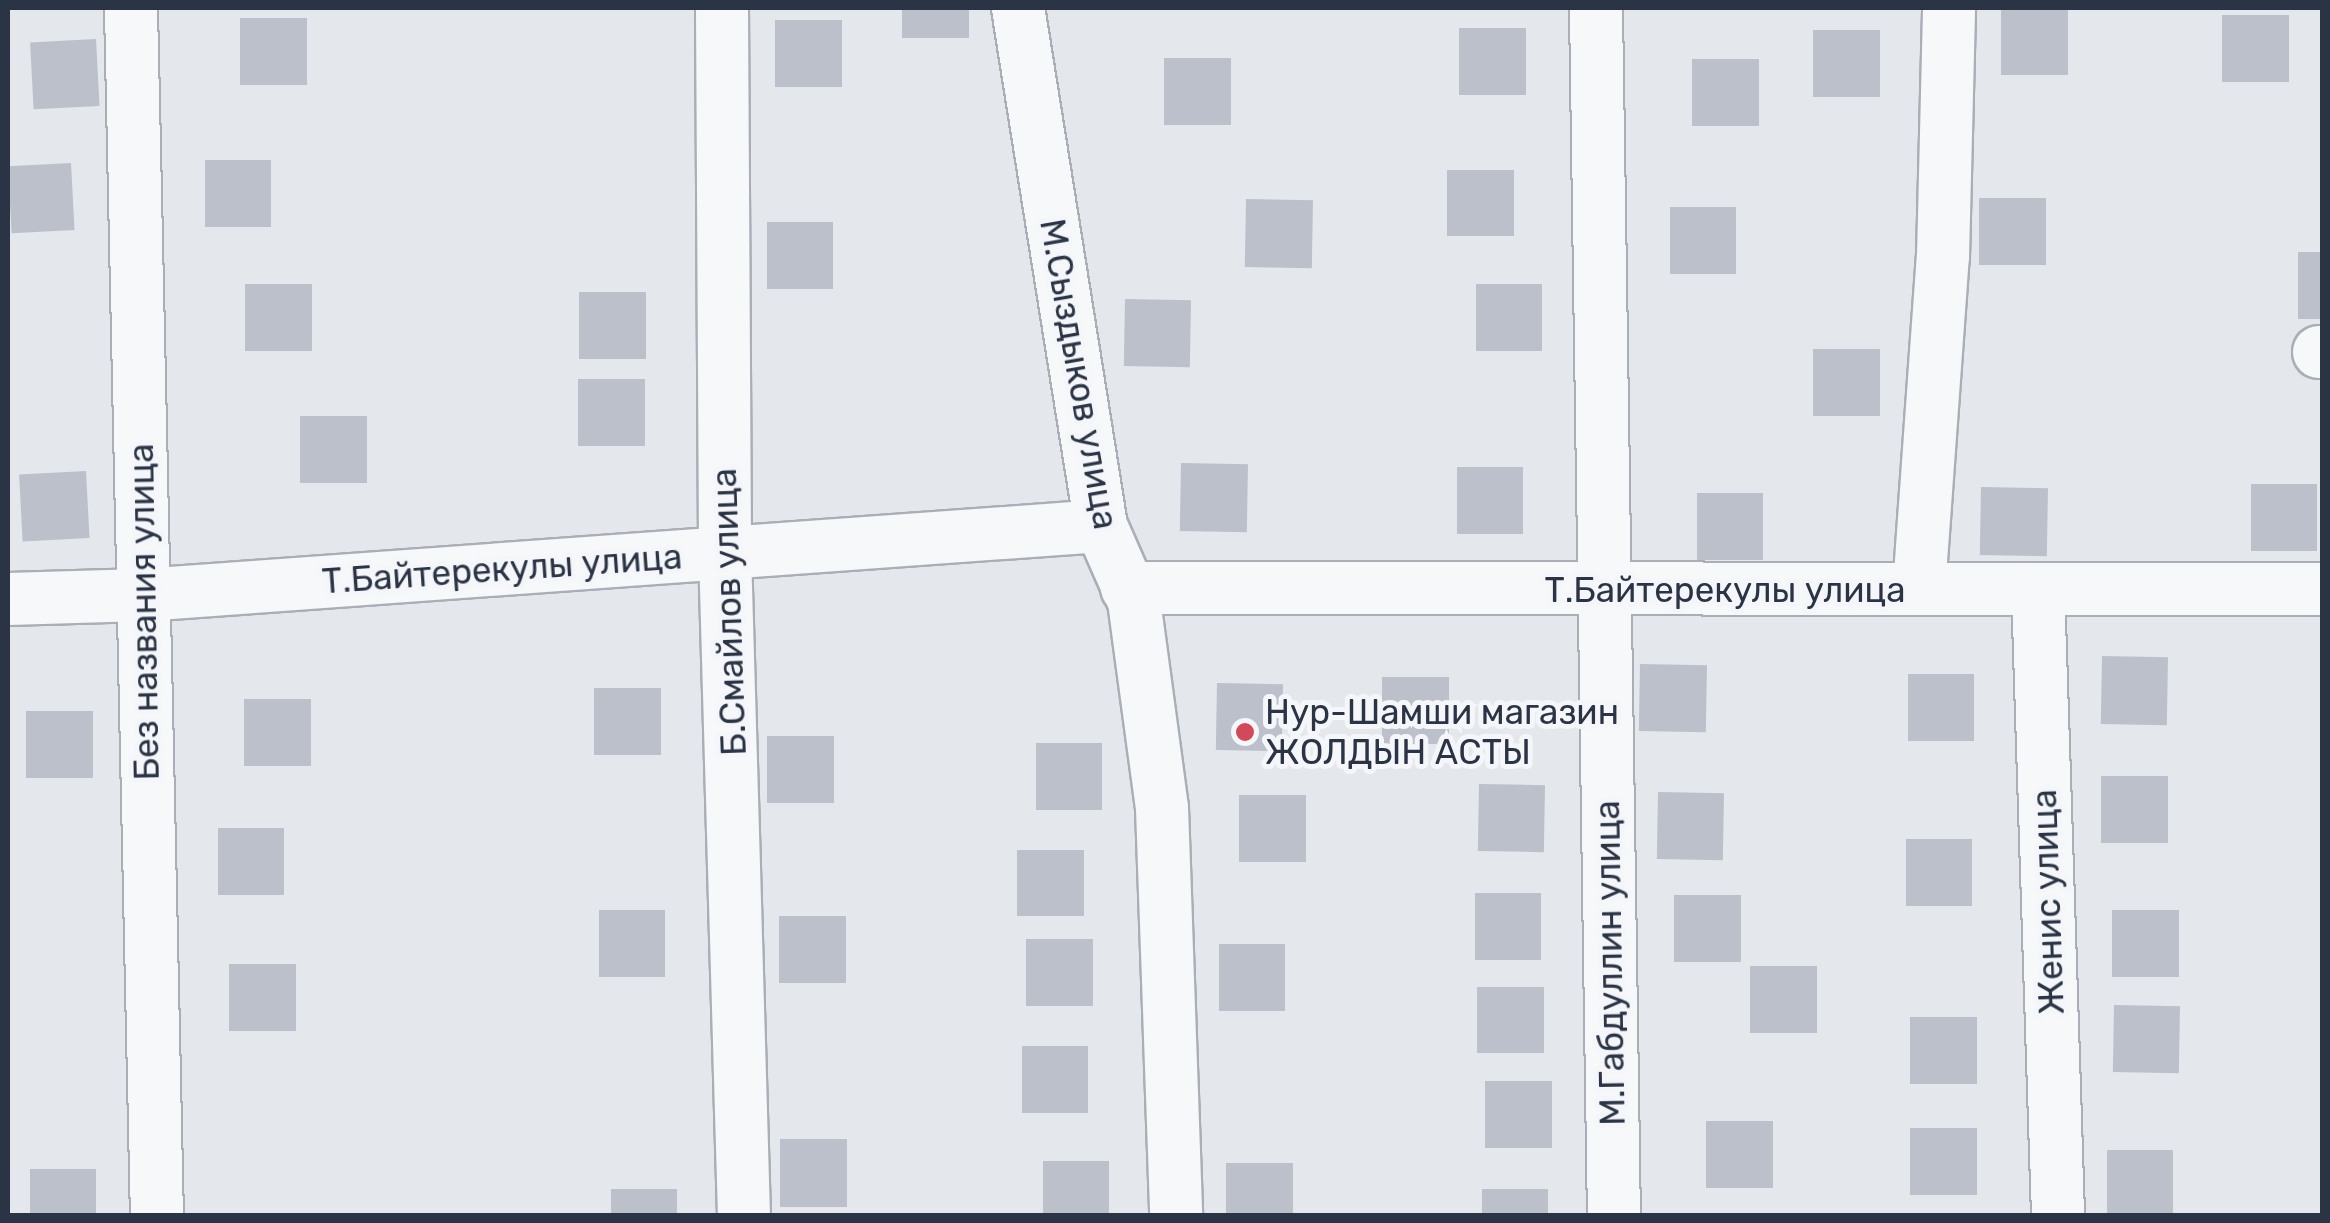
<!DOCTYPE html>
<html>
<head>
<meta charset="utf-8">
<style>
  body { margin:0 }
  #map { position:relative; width:2330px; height:1223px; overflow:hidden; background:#e4e7ec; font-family:Rubik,sans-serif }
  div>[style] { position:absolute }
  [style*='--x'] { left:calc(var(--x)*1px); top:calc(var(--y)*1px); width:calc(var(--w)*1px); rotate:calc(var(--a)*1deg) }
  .building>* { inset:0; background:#bbc0ca; transform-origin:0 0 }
  .roads { filter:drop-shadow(2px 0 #a9aeb7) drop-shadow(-2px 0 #a9aeb7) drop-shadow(0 2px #a9aeb7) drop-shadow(0 -2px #a9aeb7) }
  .minor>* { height:52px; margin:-26px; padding:0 26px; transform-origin:26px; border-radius:26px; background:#f7f8fa }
  .dots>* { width:28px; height:28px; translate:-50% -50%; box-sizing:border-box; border:5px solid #f4f6f9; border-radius:50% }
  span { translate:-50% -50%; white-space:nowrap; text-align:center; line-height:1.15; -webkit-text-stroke:10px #f4f6f9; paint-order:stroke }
  .street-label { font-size:35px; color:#2b3445 }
  .poi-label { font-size:35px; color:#2b3445 }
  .left { translate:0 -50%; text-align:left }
  .frame { position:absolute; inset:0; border:10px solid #2b3445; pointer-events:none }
</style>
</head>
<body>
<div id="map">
  <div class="building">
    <i style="left:902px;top:8px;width:67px;height:30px"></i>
    <i style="left:2001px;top:8px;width:67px;height:67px"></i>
    <i style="left:2222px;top:15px;width:67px;height:67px"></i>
    <i style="left:240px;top:18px;width:67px;height:67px"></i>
    <i style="left:775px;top:20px;width:67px;height:67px"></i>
    <i style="left:1459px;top:28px;width:67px;height:67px"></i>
    <i style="left:1813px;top:30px;width:67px;height:67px"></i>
    <i style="left:96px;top:39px;width:67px;height:66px;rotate:87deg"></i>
    <i style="left:1164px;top:58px;width:67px;height:67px"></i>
    <i style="left:1692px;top:59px;width:67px;height:67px"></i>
    <i style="left:205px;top:160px;width:66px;height:67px"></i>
    <i style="left:71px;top:163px;width:67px;height:63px;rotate:87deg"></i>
    <i style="left:1447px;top:170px;width:67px;height:66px"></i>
    <i style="left:1979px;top:198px;width:67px;height:67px"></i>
    <i style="left:1246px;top:199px;width:67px;height:68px;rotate:1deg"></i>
    <i style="left:1670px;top:207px;width:66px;height:67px"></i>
    <i style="left:767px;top:222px;width:66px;height:67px"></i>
    <i style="left:2298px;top:252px;width:24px;height:67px"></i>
    <i style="left:245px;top:284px;width:67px;height:67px"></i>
    <i style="left:1476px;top:284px;width:66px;height:67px"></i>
    <i style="left:579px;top:292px;width:67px;height:67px"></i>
    <i style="left:1125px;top:299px;width:66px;height:67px;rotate:1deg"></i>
    <i style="left:1813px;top:349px;width:67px;height:67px"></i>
    <i style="left:578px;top:379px;width:67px;height:67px"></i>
    <i style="left:300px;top:416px;width:67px;height:67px"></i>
    <i style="left:1181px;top:463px;width:67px;height:68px;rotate:1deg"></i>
    <i style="left:1457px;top:467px;width:66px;height:67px"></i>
    <i style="left:86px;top:471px;width:67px;height:67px;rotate:87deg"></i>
    <i style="left:2251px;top:484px;width:66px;height:67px"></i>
    <i style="left:1981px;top:487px;width:67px;height:68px;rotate:1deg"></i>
    <i style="left:1697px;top:493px;width:66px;height:67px"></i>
    <i style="left:2102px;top:656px;width:66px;height:68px;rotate:1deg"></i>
    <i style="left:1640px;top:664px;width:67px;height:67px;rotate:1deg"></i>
    <i style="left:1908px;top:674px;width:66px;height:67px"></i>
    <i style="left:1382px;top:677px;width:67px;height:67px"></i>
    <i style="left:1217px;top:683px;width:66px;height:67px;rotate:1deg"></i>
    <i style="left:594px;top:688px;width:67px;height:67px"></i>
    <i style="left:244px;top:699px;width:67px;height:67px"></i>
    <i style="left:26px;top:711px;width:67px;height:67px"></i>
    <i style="left:767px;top:736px;width:67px;height:67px"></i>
    <i style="left:1036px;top:743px;width:66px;height:67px"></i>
    <i style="left:2101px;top:776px;width:67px;height:67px"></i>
    <i style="left:1479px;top:784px;width:66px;height:67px;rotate:1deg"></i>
    <i style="left:1658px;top:792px;width:66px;height:67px;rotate:1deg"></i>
    <i style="left:1239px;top:795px;width:67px;height:67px"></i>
    <i style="left:218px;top:828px;width:66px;height:67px"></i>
    <i style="left:1906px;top:839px;width:66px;height:67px"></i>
    <i style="left:1017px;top:850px;width:67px;height:66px"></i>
    <i style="left:1475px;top:893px;width:66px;height:67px"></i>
    <i style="left:1674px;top:895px;width:67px;height:67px"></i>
    <i style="left:599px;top:910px;width:66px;height:67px"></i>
    <i style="left:2112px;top:910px;width:67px;height:67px"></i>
    <i style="left:779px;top:916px;width:67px;height:67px"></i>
    <i style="left:1026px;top:939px;width:67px;height:67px"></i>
    <i style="left:1219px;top:944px;width:66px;height:67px"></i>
    <i style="left:229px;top:964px;width:67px;height:67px"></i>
    <i style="left:1750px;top:966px;width:67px;height:67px"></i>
    <i style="left:1477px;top:987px;width:67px;height:66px"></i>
    <i style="left:2114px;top:1005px;width:66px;height:67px;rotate:1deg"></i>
    <i style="left:1910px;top:1017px;width:67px;height:67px"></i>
    <i style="left:1022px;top:1046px;width:66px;height:67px"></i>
    <i style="left:1485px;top:1081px;width:67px;height:67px"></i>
    <i style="left:1706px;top:1121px;width:67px;height:67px"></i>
    <i style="left:1910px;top:1128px;width:67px;height:67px"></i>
    <i style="left:780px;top:1139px;width:67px;height:68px"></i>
    <i style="left:2107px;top:1150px;width:66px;height:66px"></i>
    <i style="left:1043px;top:1161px;width:66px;height:55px"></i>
    <i style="left:1226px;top:1163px;width:67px;height:53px"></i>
    <i style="left:30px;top:1169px;width:66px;height:47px"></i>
    <i style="left:611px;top:1189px;width:66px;height:27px"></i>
    <i style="left:1482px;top:1189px;width:66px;height:27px"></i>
  </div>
  <div class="roads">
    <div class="minor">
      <i style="--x:131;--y:8;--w:1208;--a:88.77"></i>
      <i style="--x:722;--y:8;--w:545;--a:89.68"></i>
      <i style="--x:725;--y:553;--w:663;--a:88.36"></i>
      <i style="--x:1018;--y:8;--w:525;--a:80.9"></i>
      <i style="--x:1101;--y:526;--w:82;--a:66.3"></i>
      <i style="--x:1134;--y:601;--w:209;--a:82.3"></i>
      <i style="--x:1162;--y:808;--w:408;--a:88"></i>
      <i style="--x:1596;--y:8;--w:1208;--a:89.15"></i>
      <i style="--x:2319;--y:352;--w:3;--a:0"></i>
      <i style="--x:1127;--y:588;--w:1195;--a:0.05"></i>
      <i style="--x:1919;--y:589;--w:333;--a:-85.9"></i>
      <i style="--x:1943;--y:257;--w:249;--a:-88.6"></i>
      <i style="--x:2038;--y:589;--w:627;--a:88.17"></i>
      <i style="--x:8;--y:599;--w:135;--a:-1.7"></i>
      <i style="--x:143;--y:595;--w:960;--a:-4.12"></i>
    </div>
  </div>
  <div class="dots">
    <i style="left:1245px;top:732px;background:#d1495b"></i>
  </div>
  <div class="street-label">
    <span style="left:1079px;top:374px;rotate:80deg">М.Сыздыков улица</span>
    <span style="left:502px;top:569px;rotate:-4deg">Т.Байтерекулы улица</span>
    <span style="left:1725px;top:590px">Т.Байтерекулы улица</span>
    <span style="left:144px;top:612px;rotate:-91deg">Без названия улица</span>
    <span style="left:729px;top:612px;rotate:-92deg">Б.Смайлов улица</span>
    <span style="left:2048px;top:902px;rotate:-92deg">Женис улица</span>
    <span style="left:1610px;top:963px;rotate:-91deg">М.Габдуллин улица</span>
  </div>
  <div class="poi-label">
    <span class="left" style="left:1265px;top:732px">Нур-Шамши магазин<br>ЖОЛДЫН АСТЫ</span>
  </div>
  <div class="frame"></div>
</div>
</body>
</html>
